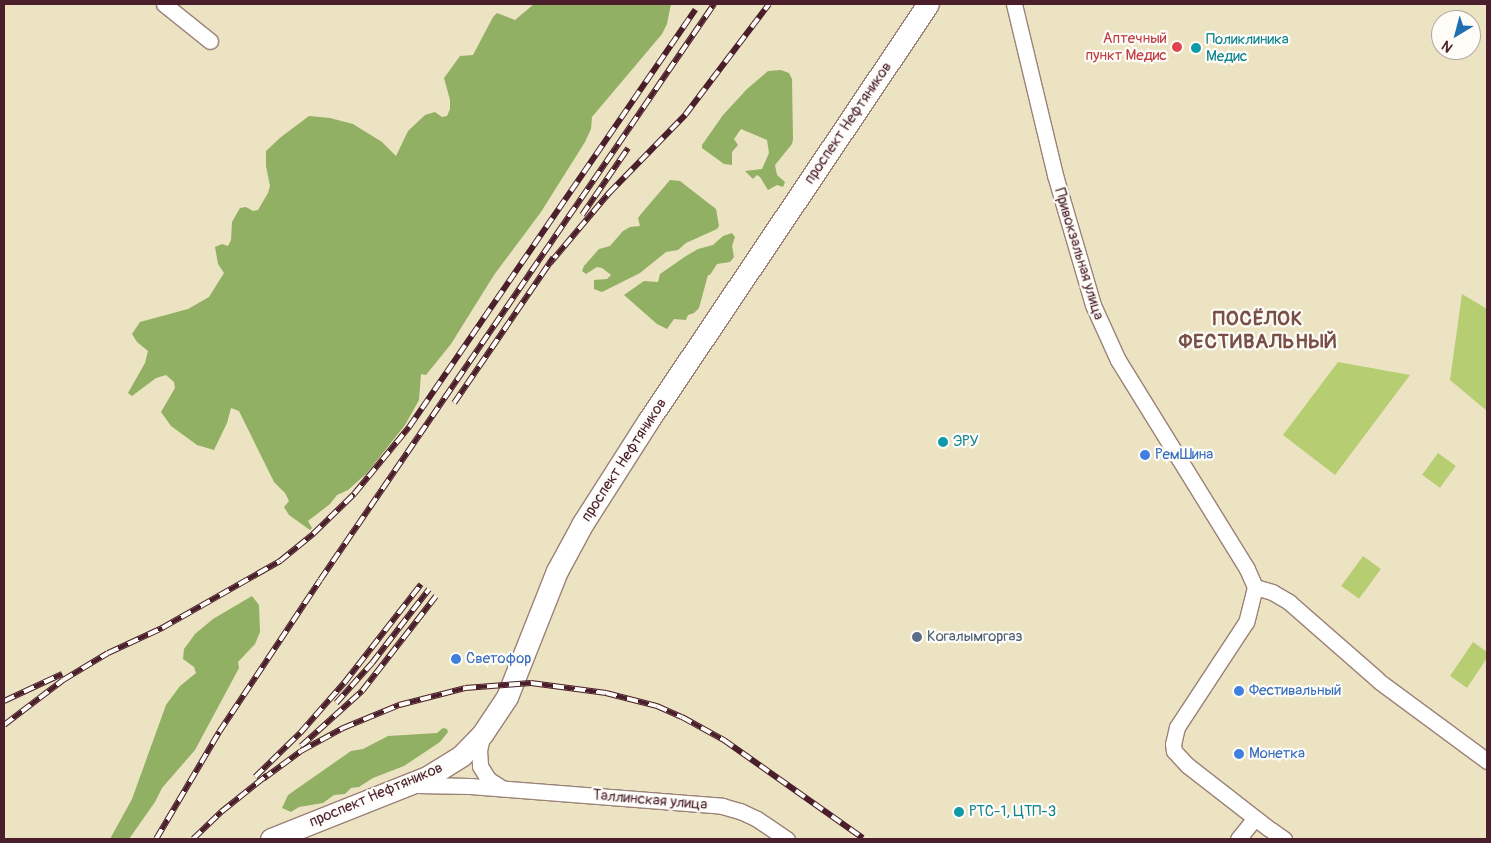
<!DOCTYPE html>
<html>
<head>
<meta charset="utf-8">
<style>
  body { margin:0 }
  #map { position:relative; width:1491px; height:843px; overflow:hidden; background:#ece3c3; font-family:Pangolin,sans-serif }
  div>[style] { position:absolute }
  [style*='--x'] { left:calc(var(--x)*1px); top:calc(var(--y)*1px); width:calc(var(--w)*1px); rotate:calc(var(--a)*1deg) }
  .green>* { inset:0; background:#b7cd71; transform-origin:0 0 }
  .forest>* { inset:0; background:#91b063 }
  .roads { filter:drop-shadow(1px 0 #9b8177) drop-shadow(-1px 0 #9b8177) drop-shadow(0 1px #9b8177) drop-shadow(0 -1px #9b8177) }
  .street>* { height:15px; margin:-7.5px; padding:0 7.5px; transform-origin:7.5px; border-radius:7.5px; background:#fff }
  .secondary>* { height:21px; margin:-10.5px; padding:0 10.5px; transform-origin:10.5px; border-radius:10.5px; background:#fff }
  .rail>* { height:5.5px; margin-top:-2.75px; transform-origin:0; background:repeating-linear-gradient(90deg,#fdfcf7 0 11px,#4a1f2b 0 22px); box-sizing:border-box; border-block:1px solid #4a1f2b }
  .dots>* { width:14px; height:14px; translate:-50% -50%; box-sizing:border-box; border:2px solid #fdfcf7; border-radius:50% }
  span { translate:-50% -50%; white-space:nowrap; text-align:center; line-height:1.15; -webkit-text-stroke:4.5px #fdfcf7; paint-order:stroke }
  .health-label { font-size:15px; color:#be3a42 }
  .right { translate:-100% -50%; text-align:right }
  .culture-label { font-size:15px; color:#0d838f }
  .left { translate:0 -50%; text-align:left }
  .street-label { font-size:15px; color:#4a1f2b }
  .shop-label { font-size:15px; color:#366cbe }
  .service-label { font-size:15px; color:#4e5e75 }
  .district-label { font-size:20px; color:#794f46; font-weight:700; letter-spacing:1px }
  .frame { position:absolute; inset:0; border:5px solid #4a1f2b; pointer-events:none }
  .north { position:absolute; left:1431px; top:10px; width:50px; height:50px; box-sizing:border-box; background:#fdfcf7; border:1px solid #b5a4a5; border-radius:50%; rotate:217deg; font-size:14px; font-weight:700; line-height:20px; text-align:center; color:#4a1f2b }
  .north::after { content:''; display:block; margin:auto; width:18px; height:22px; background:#1f6fb2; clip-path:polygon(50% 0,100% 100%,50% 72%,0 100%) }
</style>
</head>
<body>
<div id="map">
  <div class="green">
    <i style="clip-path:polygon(1462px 294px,1487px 309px,1487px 411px,1450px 380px)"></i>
    <i style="clip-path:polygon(1338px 362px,1410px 375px,1335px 475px,1283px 435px)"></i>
    <i style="left:1438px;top:453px;width:22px;height:27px;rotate:36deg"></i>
    <i style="left:1363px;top:556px;width:22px;height:37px;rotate:36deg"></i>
    <i style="clip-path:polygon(1473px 642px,1487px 652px,1487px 658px,1467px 688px,1450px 676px)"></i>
  </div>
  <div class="forest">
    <i style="clip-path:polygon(534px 4px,671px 4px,667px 24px,662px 34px,592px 117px,591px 129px,585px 142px,541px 212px,494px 275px,451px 344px,426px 375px,421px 374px,419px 400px,405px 425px,367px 473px,348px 490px,337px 495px,330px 504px,308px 521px,312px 528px,310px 530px,289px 515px,284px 507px,289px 501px,285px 493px,274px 482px,239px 411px,231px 408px,227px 423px,214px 450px,197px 445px,171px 426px,161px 412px,175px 388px,174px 382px,166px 375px,156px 378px,132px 396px,128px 393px,145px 363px,148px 351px,137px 342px,132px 334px,140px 322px,188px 309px,209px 297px,224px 273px,218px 264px,215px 247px,222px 244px,228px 246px,231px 240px,232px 222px,240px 208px,246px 207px,253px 211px,258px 210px,268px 193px,270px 186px,266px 166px,266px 151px,281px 137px,309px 116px,330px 118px,353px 124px,382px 142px,396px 156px,408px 131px,425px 115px,435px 112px,442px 117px,447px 116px,450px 109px,450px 100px,444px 78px,460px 56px,473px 55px,493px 17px,497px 13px,515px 20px)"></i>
    <i style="clip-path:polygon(781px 70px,789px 73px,792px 79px,793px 139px,792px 144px,775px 165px,777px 175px,785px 182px,783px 187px,777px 185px,768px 190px,760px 177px,757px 175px,753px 179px,745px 171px,762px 169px,769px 153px,767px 140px,741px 129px,734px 139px,738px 145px,732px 152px,732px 165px,724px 164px,702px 148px,702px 145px,723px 115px,747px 89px,768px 71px)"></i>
    <i style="clip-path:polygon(670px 180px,680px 181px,716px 209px,719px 226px,717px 229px,686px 243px,678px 250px,666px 252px,640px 273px,602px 292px,594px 289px,594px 280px,607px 279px,611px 275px,602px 268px,597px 267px,586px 274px,582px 271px,584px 266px,599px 249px,610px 246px,623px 231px,630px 227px,640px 226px,638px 218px,641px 214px)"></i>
    <i style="clip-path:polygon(732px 233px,735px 237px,732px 246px,734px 257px,730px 262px,717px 264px,710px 275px,708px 275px,699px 308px,694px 313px,688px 315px,686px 320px,674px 319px,667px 329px,657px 324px,624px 295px,644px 281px,658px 282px,660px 274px,686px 256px,698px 249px,713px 245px,723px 236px)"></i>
    <i style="clip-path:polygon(252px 596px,259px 605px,260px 632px,255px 644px,238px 662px,239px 668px,195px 750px,162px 788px,155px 802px,129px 839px,110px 839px,132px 799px,166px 705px,180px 686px,196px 673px,194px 667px,183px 659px,184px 649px,195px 634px,213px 619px)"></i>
    <i style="clip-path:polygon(443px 728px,447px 729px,448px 732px,440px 742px,404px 766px,373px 778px,359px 787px,351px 788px,345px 794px,334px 795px,323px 803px,299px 807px,291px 812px,282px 808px,288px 795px,351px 751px,363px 749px,388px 736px,437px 733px)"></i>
  </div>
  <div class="roads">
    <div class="street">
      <i style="--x:164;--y:4;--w:59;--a:38.8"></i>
      <i style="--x:1014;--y:4;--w:176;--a:76.5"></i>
      <i style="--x:1055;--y:175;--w:135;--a:73.7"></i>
      <i style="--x:1093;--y:305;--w:60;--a:65.6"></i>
      <i style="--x:1118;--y:360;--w:246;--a:58.3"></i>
      <i style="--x:1247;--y:569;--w:20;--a:66"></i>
      <i style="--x:1255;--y:587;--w:36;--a:104"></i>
      <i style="--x:1246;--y:622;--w:126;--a:123.3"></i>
      <i style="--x:1177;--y:727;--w:17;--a:103"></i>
      <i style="--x:1173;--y:744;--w:7;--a:82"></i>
      <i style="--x:1174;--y:751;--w:19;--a:47"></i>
      <i style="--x:1187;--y:765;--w:103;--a:37.9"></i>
      <i style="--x:1255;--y:587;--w:18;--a:16"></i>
      <i style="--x:1272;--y:592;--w:20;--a:30"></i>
      <i style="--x:1289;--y:602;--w:117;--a:41.2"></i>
      <i style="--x:1380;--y:682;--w:133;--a:36.4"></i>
      <i style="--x:483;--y:733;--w:17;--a:103"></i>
      <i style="--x:479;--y:750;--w:16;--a:86"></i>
      <i style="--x:480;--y:766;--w:15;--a:58"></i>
      <i style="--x:488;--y:779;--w:17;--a:33"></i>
      <i style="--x:417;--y:785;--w:53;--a:1.1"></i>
      <i style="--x:470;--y:786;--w:253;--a:4.5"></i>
      <i style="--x:722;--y:806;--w:19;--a:16"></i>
      <i style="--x:740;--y:811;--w:19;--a:25"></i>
      <i style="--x:757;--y:819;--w:36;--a:34"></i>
      <i style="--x:1271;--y:830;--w:16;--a:35"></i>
      <i style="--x:1238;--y:839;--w:27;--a:-51"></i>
    </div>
    <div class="secondary">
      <i style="--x:271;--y:839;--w:170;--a:-21.7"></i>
      <i style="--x:429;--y:776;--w:39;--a:-32"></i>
      <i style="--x:462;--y:755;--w:30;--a:-46"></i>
      <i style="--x:483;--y:733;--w:43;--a:-56.3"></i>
      <i style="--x:507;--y:697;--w:136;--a:-68.4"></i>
      <i style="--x:557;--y:571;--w:55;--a:-61.6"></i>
      <i style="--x:583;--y:523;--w:121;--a:-57.5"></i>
      <i style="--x:648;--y:421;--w:502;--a:-56.12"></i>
    </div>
  </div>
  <div class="rail">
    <i style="--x:582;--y:215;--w:81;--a:-55.5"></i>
    <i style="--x:550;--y:263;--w:92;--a:-49.9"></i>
    <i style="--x:609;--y:193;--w:109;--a:-45.7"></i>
    <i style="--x:685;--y:115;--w:139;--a:-52.9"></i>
    <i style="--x:454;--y:403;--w:176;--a:-55.7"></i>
    <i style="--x:4;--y:701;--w:64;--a:-25"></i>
    <i style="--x:336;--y:703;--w:54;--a:-48"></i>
    <i style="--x:372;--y:663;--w:93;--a:-52.4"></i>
    <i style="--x:4;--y:725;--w:74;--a:-37.3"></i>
    <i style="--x:63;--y:680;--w:52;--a:-31"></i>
    <i style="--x:108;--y:653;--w:60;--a:-24.8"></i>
    <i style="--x:162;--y:628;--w:136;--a:-29.6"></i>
    <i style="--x:280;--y:561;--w:43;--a:-39.3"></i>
    <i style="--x:313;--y:534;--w:57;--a:-44.3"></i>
    <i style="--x:354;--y:494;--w:87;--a:-50.6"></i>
    <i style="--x:409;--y:427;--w:506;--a:-55.56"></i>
    <i style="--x:301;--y:746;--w:82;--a:-42"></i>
    <i style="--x:362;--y:691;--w:120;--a:-52.1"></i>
    <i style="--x:255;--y:777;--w:63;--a:-44.4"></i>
    <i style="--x:300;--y:733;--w:67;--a:-48.7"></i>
    <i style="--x:344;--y:683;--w:125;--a:-52.1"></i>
    <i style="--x:263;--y:779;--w:47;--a:-36.4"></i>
    <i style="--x:301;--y:751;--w:48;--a:-28.7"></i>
    <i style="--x:343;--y:728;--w:61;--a:-22.3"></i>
    <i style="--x:399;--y:705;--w:68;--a:-14.4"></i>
    <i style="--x:465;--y:688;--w:66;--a:-4.3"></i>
    <i style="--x:531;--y:683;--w:76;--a:7.6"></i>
    <i style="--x:606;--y:693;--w:53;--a:14.3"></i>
    <i style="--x:657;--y:706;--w:27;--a:24"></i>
    <i style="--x:682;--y:717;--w:48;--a:28.7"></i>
    <i style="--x:724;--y:740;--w:170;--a:35.2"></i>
    <i style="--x:156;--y:839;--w:124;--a:-59.5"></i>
    <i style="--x:219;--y:732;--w:182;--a:-56.4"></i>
    <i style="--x:320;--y:580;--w:698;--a:-55.63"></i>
    <i style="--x:193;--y:839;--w:39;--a:-44"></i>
    <i style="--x:221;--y:812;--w:59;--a:-38.8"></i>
  </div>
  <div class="dots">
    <i style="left:1177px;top:47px;background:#e0444e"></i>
    <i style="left:1196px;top:48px;background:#0f9aa8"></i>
    <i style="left:943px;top:442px;background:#0f9aa8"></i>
    <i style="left:1145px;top:455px;background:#3f7fe0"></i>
    <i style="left:917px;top:637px;background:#5c6f8a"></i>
    <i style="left:456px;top:659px;background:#3f7fe0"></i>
    <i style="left:1239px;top:691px;background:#3f7fe0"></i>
    <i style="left:1239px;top:754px;background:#3f7fe0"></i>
    <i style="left:959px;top:812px;background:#0f9aa8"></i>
  </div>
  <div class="health-label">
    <span class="right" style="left:1167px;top:47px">Аптечный<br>пункт Медис</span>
  </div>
  <div class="culture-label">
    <span class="left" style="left:1206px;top:48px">Поликлиника<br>Медис</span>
    <span class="left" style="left:953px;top:442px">ЭРУ</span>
    <span class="left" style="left:969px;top:812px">РТС-1, ЦТП-3</span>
  </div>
  <div class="street-label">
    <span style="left:848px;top:123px;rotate:-56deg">проспект Нефтяников</span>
    <span style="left:1079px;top:254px;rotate:73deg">Привокзальная улица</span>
    <span style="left:624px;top:460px;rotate:-57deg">проспект Нефтяников</span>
    <span style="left:376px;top:795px;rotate:-23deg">проспект Нефтяников</span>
    <span style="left:650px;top:800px;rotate:5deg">Таллинская улица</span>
  </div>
  <div class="shop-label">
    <span class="left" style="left:1155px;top:455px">РемШина</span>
    <span class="left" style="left:466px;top:659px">Светофор</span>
    <span class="left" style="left:1249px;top:691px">Фестивальный</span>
    <span class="left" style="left:1249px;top:754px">Монетка</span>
  </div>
  <div class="service-label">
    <span class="left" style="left:927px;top:637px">Когалымгоргаз</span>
  </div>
  <div class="district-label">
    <span style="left:1258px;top:330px">ПОСЁЛОК<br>ФЕСТИВАЛЬНЫЙ</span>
  </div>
  <div class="frame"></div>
  <div class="north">N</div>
</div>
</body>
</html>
